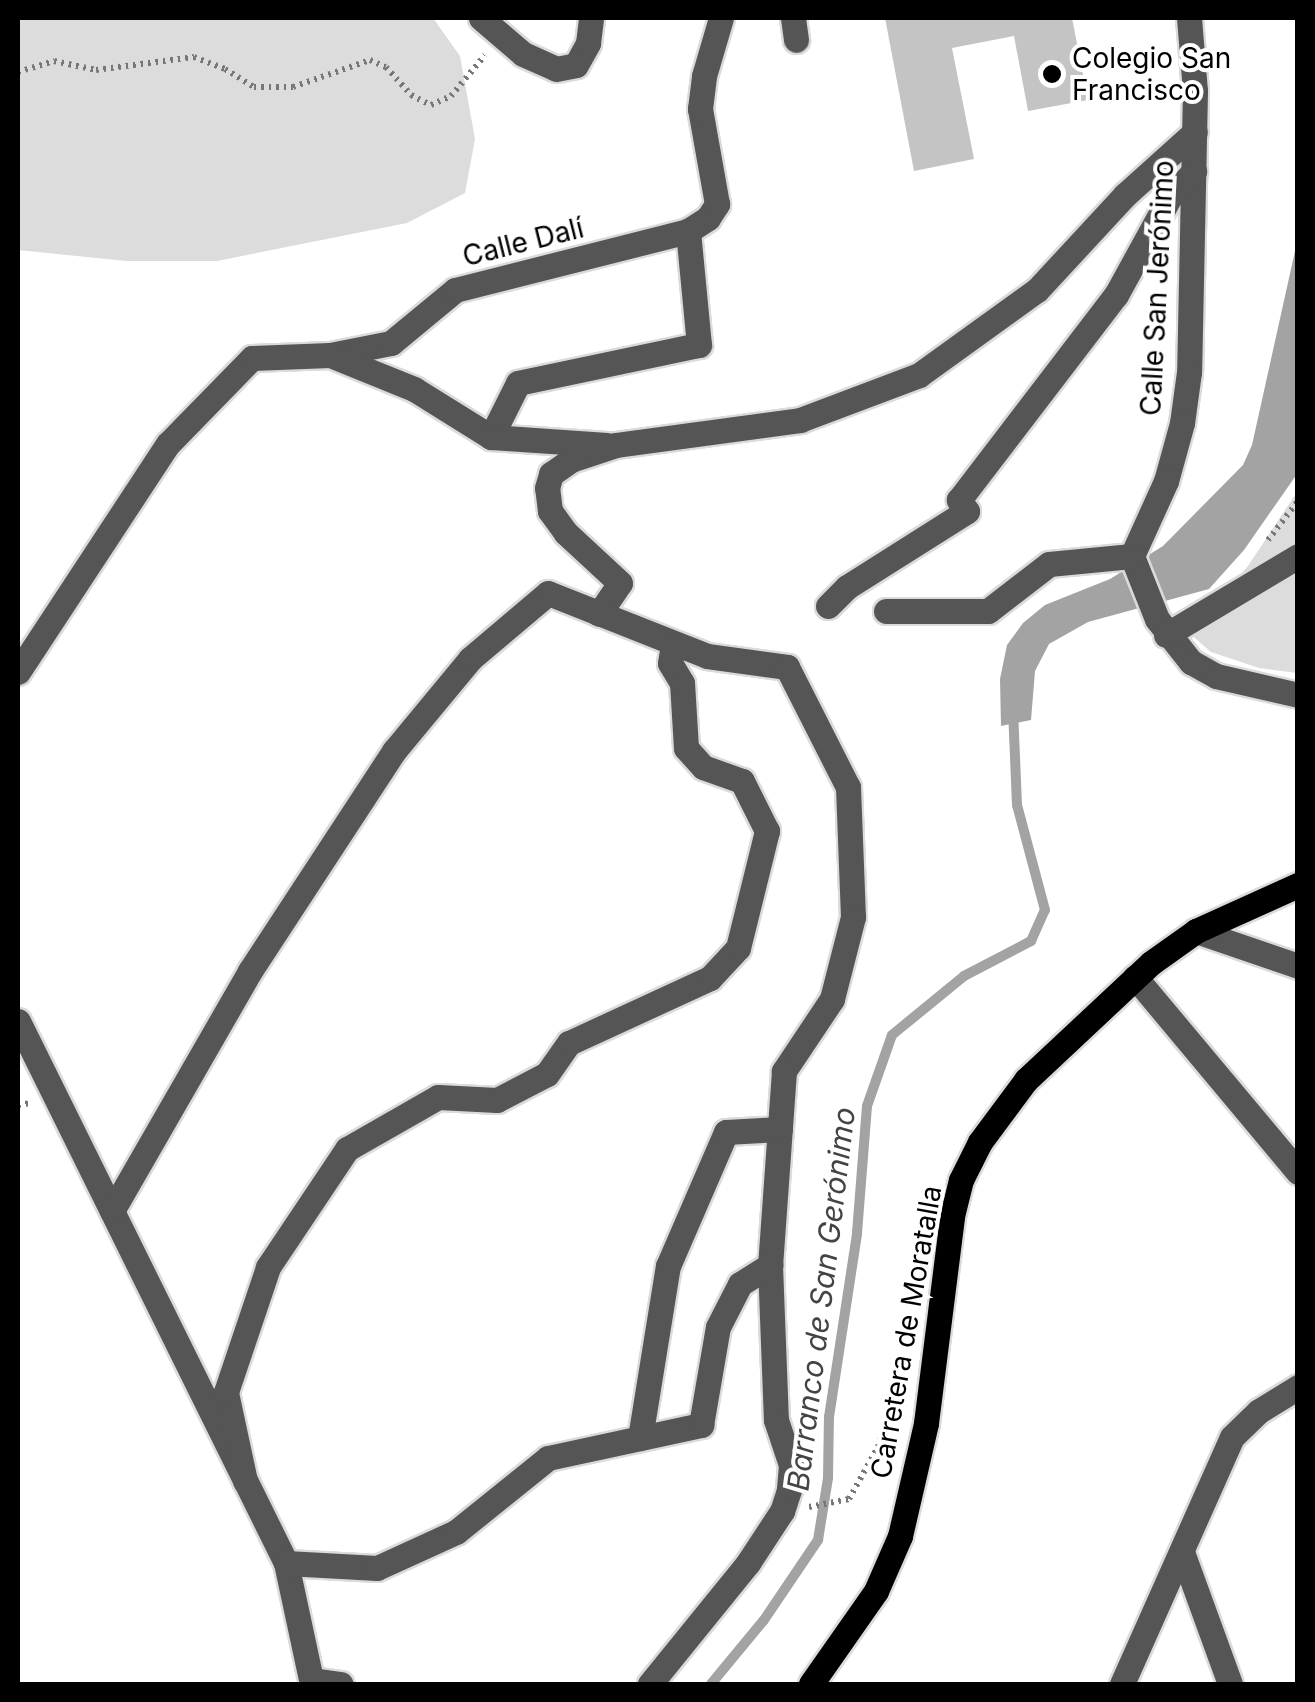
<!DOCTYPE html>
<html>
<head>
<meta charset="utf-8">
<style>
  body { margin:0 }
  #map { position:relative; width:1315px; height:1702px; overflow:hidden; background:#fff; font-family:Inter,sans-serif }
  div>[style] { position:absolute }
  [style*='--x'] { left:calc(var(--x)*1px); top:calc(var(--y)*1px); width:calc(var(--w)*1px); rotate:calc(var(--a)*1deg) }
  .green>* { inset:0; background:#dcdcdc }
  .water>* { inset:0; background:#a3a3a3 }
  .stream>* { height:10px; margin:-5px; padding:0 5px; transform-origin:5px; border-radius:5px; background:#a3a3a3 }
  .building>* { inset:0; background:#c4c4c4 }
  .path>* { height:6px; margin-top:-3px; transform-origin:0; background:repeating-linear-gradient(90deg,#777 0 2.5px,transparent 0 7.5px) }
  .roads { filter:drop-shadow(2px 0 #dbdbdb) drop-shadow(-2px 0 #dbdbdb) drop-shadow(0 2px #dbdbdb) drop-shadow(0 -2px #dbdbdb) }
  .minor>* { height:25px; margin:-12.5px; padding:0 12.5px; transform-origin:12.5px; border-radius:12.5px; background:#555 }
  .major>* { height:25px; margin:-12.5px; padding:0 12.5px; transform-origin:12.5px; border-radius:12.5px; background:#000 }
  .dots>* { width:28px; height:28px; translate:-50% -50%; box-sizing:border-box; border:5px solid #fff; border-radius:50% }
  span { translate:-50% -50%; white-space:nowrap; text-align:center; line-height:1.15; -webkit-text-stroke:8px #fff; paint-order:stroke }
  .poi-label { font-size:28px; color:#000 }
  .left { translate:0 -50%; text-align:left }
  .street-label { font-size:28px; color:#000 }
  .water-label { font-size:30px; color:#444; font-style:italic }
  .frame { position:absolute; inset:0; border:20px solid #000; pointer-events:none }
</style>
</head>
<body>
<div id="map">
  <div class="green">
    <i style="clip-path:polygon(18px 18px,433px 18px,460px 56px,475px 139px,465px 193px,407px 223px,217px 261px,126px 261px,18px 250px)"></i>
    <i style="clip-path:polygon(1297px 492px,1297px 673px,1259px 668px,1211px 652px,1188px 632px,1248px 566px)"></i>
  </div>
  <div class="water">
    <i style="clip-path:polygon(1297px 242px,1297px 474px,1244px 550px,1209px 589px,1088px 622px,1049px 644px,1035px 671px,1031px 720px,1001px 726px,1000px 679px,1007px 645px,1023px 623px,1045px 605px,1110px 579px,1163px 546px,1243px 465px,1252px 445px)"></i>
  </div>
  <div class="stream">
    <i style="--x:711;--y:1684;--w:83;--a:-50.4"></i>
    <i style="--x:764;--y:1620;--w:97;--a:-56"></i>
    <i style="--x:818;--y:1540;--w:63;--a:-80.8"></i>
    <i style="--x:828;--y:1478;--w:61;--a:-89.1"></i>
    <i style="--x:829;--y:1417;--w:186;--a:-81.3"></i>
    <i style="--x:857;--y:1233;--w:127;--a:-85.5"></i>
    <i style="--x:867;--y:1106;--w:75;--a:-70.6"></i>
    <i style="--x:892;--y:1035;--w:93;--a:-39.3"></i>
    <i style="--x:964;--y:976;--w:76;--a:-27.6"></i>
    <i style="--x:1031;--y:941;--w:34;--a:-66"></i>
    <i style="--x:1045;--y:910;--w:109;--a:-104.9"></i>
    <i style="--x:1017;--y:805;--w:95;--a:-92.4"></i>
  </div>
  <div class="building">
    <i style="clip-path:polygon(885px 18px,1072px 18px,1088px 100px,1028px 111px,1014px 36px,952px 48px,974px 159px,914px 171px)"></i>
  </div>
  <div class="path">
    <i style="--x:18;--y:72;--w:38;--a:-17"></i>
    <i style="--x:54;--y:61;--w:43;--a:12.1"></i>
    <i style="--x:96;--y:70;--w:99;--a:-7.6"></i>
    <i style="--x:194;--y:57;--w:33;--a:21"></i>
    <i style="--x:225;--y:69;--w:34;--a:32"></i>
    <i style="--x:254;--y:87;--w:39;--a:0"></i>
    <i style="--x:293;--y:87;--w:82;--a:-19.3"></i>
    <i style="--x:370;--y:60;--w:17;--a:24"></i>
    <i style="--x:386;--y:67;--w:38;--a:48"></i>
    <i style="--x:411;--y:95;--w:22;--a:27"></i>
    <i style="--x:431;--y:105;--w:22;--a:-24"></i>
    <i style="--x:451;--y:96;--w:53;--a:-50.3"></i>
    <i style="--x:1268;--y:540;--w:49;--a:-52.4"></i>
    <i style="--x:18;--y:1105;--w:13;--a:-9"></i>
    <i style="--x:809;--y:1507;--w:41;--a:-11.3"></i>
    <i style="--x:849;--y:1499;--w:60;--a:-60.9"></i>
    <i style="--x:878;--y:1447;--w:29;--a:-72"></i>
    <i style="--x:887;--y:1419;--w:23;--a:-49"></i>
  </div>
  <div class="roads">
    <div class="minor">
      <i style="--x:481;--y:18;--w:55;--a:40.6"></i>
      <i style="--x:523;--y:54;--w:36;--a:24"></i>
      <i style="--x:556;--y:69;--w:20;--a:-11"></i>
      <i style="--x:576;--y:65;--w:25;--a:-61"></i>
      <i style="--x:588;--y:43;--w:25;--a:-83"></i>
      <i style="--x:793;--y:18;--w:22;--a:82"></i>
      <i style="--x:1189;--y:18;--w:73;--a:85.3"></i>
      <i style="--x:1195;--y:91;--w:281;--a:91.2"></i>
      <i style="--x:1189;--y:372;--w:51;--a:97.8"></i>
      <i style="--x:1182;--y:423;--w:60;--a:105.4"></i>
      <i style="--x:1166;--y:481;--w:82;--a:114.4"></i>
      <i style="--x:1132;--y:556;--w:68;--a:68.4"></i>
      <i style="--x:1157;--y:619;--w:55;--a:51.7"></i>
      <i style="--x:1191;--y:662;--w:29;--a:29"></i>
      <i style="--x:1216;--y:676;--w:84;--a:13"></i>
      <i style="--x:330;--y:355;--w:62;--a:-11.1"></i>
      <i style="--x:391;--y:343;--w:83;--a:-39.6"></i>
      <i style="--x:455;--y:290;--w:240;--a:-14.2"></i>
      <i style="--x:688;--y:231;--w:24;--a:-33"></i>
      <i style="--x:708;--y:218;--w:17;--a:-57"></i>
      <i style="--x:717;--y:204;--w:97;--a:-100.1"></i>
      <i style="--x:700;--y:109;--w:33;--a:-83"></i>
      <i style="--x:704;--y:76;--w:60;--a:-73.7"></i>
      <i style="--x:491;--y:437;--w:60;--a:-63.4"></i>
      <i style="--x:518;--y:383;--w:185;--a:-11.9"></i>
      <i style="--x:699;--y:345;--w:115;--a:-95.5"></i>
      <i style="--x:828;--y:606;--w:27;--a:-45"></i>
      <i style="--x:847;--y:587;--w:142;--a:-32.3"></i>
      <i style="--x:967;--y:511;--w:14;--a:-126"></i>
      <i style="--x:959;--y:500;--w:258;--a:-52.6"></i>
      <i style="--x:1116;--y:295;--w:111;--a:-61.3"></i>
      <i style="--x:1169;--y:198;--w:37;--a:-47"></i>
      <i style="--x:886;--y:611;--w:102;--a:0"></i>
      <i style="--x:988;--y:611;--w:77;--a:-37.6"></i>
      <i style="--x:1049;--y:564;--w:83;--a:-5.5"></i>
      <i style="--x:599;--y:614;--w:37;--a:-56"></i>
      <i style="--x:620;--y:583;--w:74;--a:-137.2"></i>
      <i style="--x:566;--y:533;--w:27;--a:-126"></i>
      <i style="--x:550;--y:511;--w:23;--a:-97"></i>
      <i style="--x:547;--y:488;--w:15;--a:-74"></i>
      <i style="--x:551;--y:474;--w:24;--a:-35"></i>
      <i style="--x:571;--y:460;--w:47;--a:-18.4"></i>
      <i style="--x:616;--y:445;--w:186;--a:-7.7"></i>
      <i style="--x:800;--y:420;--w:127;--a:-20.7"></i>
      <i style="--x:919;--y:375;--w:145;--a:-35.8"></i>
      <i style="--x:1037;--y:290;--w:129;--a:-47.2"></i>
      <i style="--x:1125;--y:195;--w:94;--a:-42"></i>
      <i style="--x:1166;--y:635;--w:154;--a:-30.9"></i>
      <i style="--x:18;--y:672;--w:273;--a:-56.7"></i>
      <i style="--x:168;--y:444;--w:120;--a:-45.7"></i>
      <i style="--x:252;--y:358;--w:78;--a:-2.2"></i>
      <i style="--x:330;--y:355;--w:91;--a:22"></i>
      <i style="--x:414;--y:389;--w:91;--a:31.9"></i>
      <i style="--x:491;--y:437;--w:116;--a:3.9"></i>
      <i style="--x:1196;--y:931;--w:108;--a:18.9"></i>
      <i style="--x:1135;--y:977;--w:254;--a:50.1"></i>
      <i style="--x:18;--y:1021;--w:605;--a:63.69"></i>
      <i style="--x:286;--y:1563;--w:124;--a:77.9"></i>
      <i style="--x:112;--y:1211;--w:277;--a:-60.1"></i>
      <i style="--x:250;--y:971;--w:263;--a:-56.8"></i>
      <i style="--x:394;--y:751;--w:119;--a:-50.4"></i>
      <i style="--x:470;--y:659;--w:102;--a:-40.2"></i>
      <i style="--x:548;--y:593;--w:171;--a:21.6"></i>
      <i style="--x:707;--y:656;--w:81;--a:7.8"></i>
      <i style="--x:787;--y:667;--w:135;--a:63.1"></i>
      <i style="--x:848;--y:787;--w:130;--a:87.8"></i>
      <i style="--x:853;--y:917;--w:85;--a:104.4"></i>
      <i style="--x:832;--y:999;--w:87;--a:123.7"></i>
      <i style="--x:784;--y:1071;--w:195;--a:94.1"></i>
      <i style="--x:770;--y:1265;--w:155;--a:87.8"></i>
      <i style="--x:776;--y:1420;--w:47;--a:71.6"></i>
      <i style="--x:791;--y:1465;--w:25;--a:95"></i>
      <i style="--x:789;--y:1490;--w:22;--a:108"></i>
      <i style="--x:782;--y:1511;--w:62;--a:123.2"></i>
      <i style="--x:748;--y:1563;--w:156;--a:129"></i>
      <i style="--x:640;--y:1438;--w:174;--a:-80.8"></i>
      <i style="--x:668;--y:1266;--w:146;--a:-66.6"></i>
      <i style="--x:726;--y:1132;--w:54;--a:-3.2"></i>
      <i style="--x:245;--y:1481;--w:91;--a:-102.1"></i>
      <i style="--x:226;--y:1392;--w:132;--a:-71.4"></i>
      <i style="--x:268;--y:1267;--w:142;--a:-56.2"></i>
      <i style="--x:347;--y:1149;--w:105;--a:-29.7"></i>
      <i style="--x:438;--y:1097;--w:59;--a:2.9"></i>
      <i style="--x:497;--y:1100;--w:56;--a:-27.5"></i>
      <i style="--x:547;--y:1074;--w:38;--a:-55"></i>
      <i style="--x:569;--y:1043;--w:155;--a:-24.7"></i>
      <i style="--x:710;--y:978;--w:41;--a:-47"></i>
      <i style="--x:738;--y:948;--w:121;--a:-76.1"></i>
      <i style="--x:767;--y:831;--w:56;--a:-116.6"></i>
      <i style="--x:742;--y:781;--w:41;--a:-160.3"></i>
      <i style="--x:703;--y:767;--w:25;--a:-132"></i>
      <i style="--x:686;--y:748;--w:65;--a:-93.5"></i>
      <i style="--x:682;--y:683;--w:23;--a:-121"></i>
      <i style="--x:670;--y:663;--w:19;--a:-81"></i>
      <i style="--x:1182;--y:1552;--w:140;--a:70"></i>
      <i style="--x:286;--y:1563;--w:91;--a:3.1"></i>
      <i style="--x:377;--y:1568;--w:87;--a:-24.5"></i>
      <i style="--x:456;--y:1532;--w:118;--a:-38.8"></i>
      <i style="--x:548;--y:1458;--w:157;--a:-12.2"></i>
      <i style="--x:701;--y:1425;--w:99;--a:-80.2"></i>
      <i style="--x:718;--y:1327;--w:48;--a:-62.9"></i>
      <i style="--x:740;--y:1284;--w:36;--a:-32"></i>
      <i style="--x:311;--y:1680;--w:30;--a:8"></i>
      <i style="--x:1122;--y:1684;--w:270;--a:-66"></i>
      <i style="--x:1232;--y:1437;--w:37;--a:-44"></i>
      <i style="--x:1259;--y:1411;--w:46;--a:-31.6"></i>
    </div>
    <div class="major">
      <i style="--x:811;--y:1684;--w:113;--a:-55"></i>
      <i style="--x:876;--y:1591;--w:60;--a:-66.4"></i>
      <i style="--x:900;--y:1536;--w:116;--a:-77"></i>
      <i style="--x:926;--y:1423;--w:209;--a:-82.8"></i>
      <i style="--x:952;--y:1216;--w:37;--a:-76"></i>
      <i style="--x:961;--y:1180;--w:42;--a:-63.4"></i>
      <i style="--x:980;--y:1142;--w:77;--a:-53.4"></i>
      <i style="--x:1026;--y:1080;--w:171;--a:-43.1"></i>
      <i style="--x:1151;--y:963;--w:55;--a:-35.4"></i>
      <i style="--x:1196;--y:931;--w:112;--a:-24.3"></i>
    </div>
  </div>
  <div class="dots">
    <i style="left:1052px;top:74px;background:#000"></i>
  </div>
  <div class="poi-label">
    <span class="left" style="left:1072px;top:74px">Colegio San<br>Francisco</span>
  </div>
  <div class="street-label">
    <span style="left:523px;top:242px;rotate:-14deg">Calle Dalí</span>
    <span style="left:1157px;top:288px;rotate:-87deg">Calle San Jerónimo</span>
    <span style="left:906px;top:1332px;rotate:-80deg">Carretera de Moratalla</span>
  </div>
  <div class="water-label">
    <span style="left:821px;top:1299px;rotate:-83deg">Barranco de San Gerónimo</span>
  </div>
  <div class="frame"></div>
</div>
</body>
</html>
